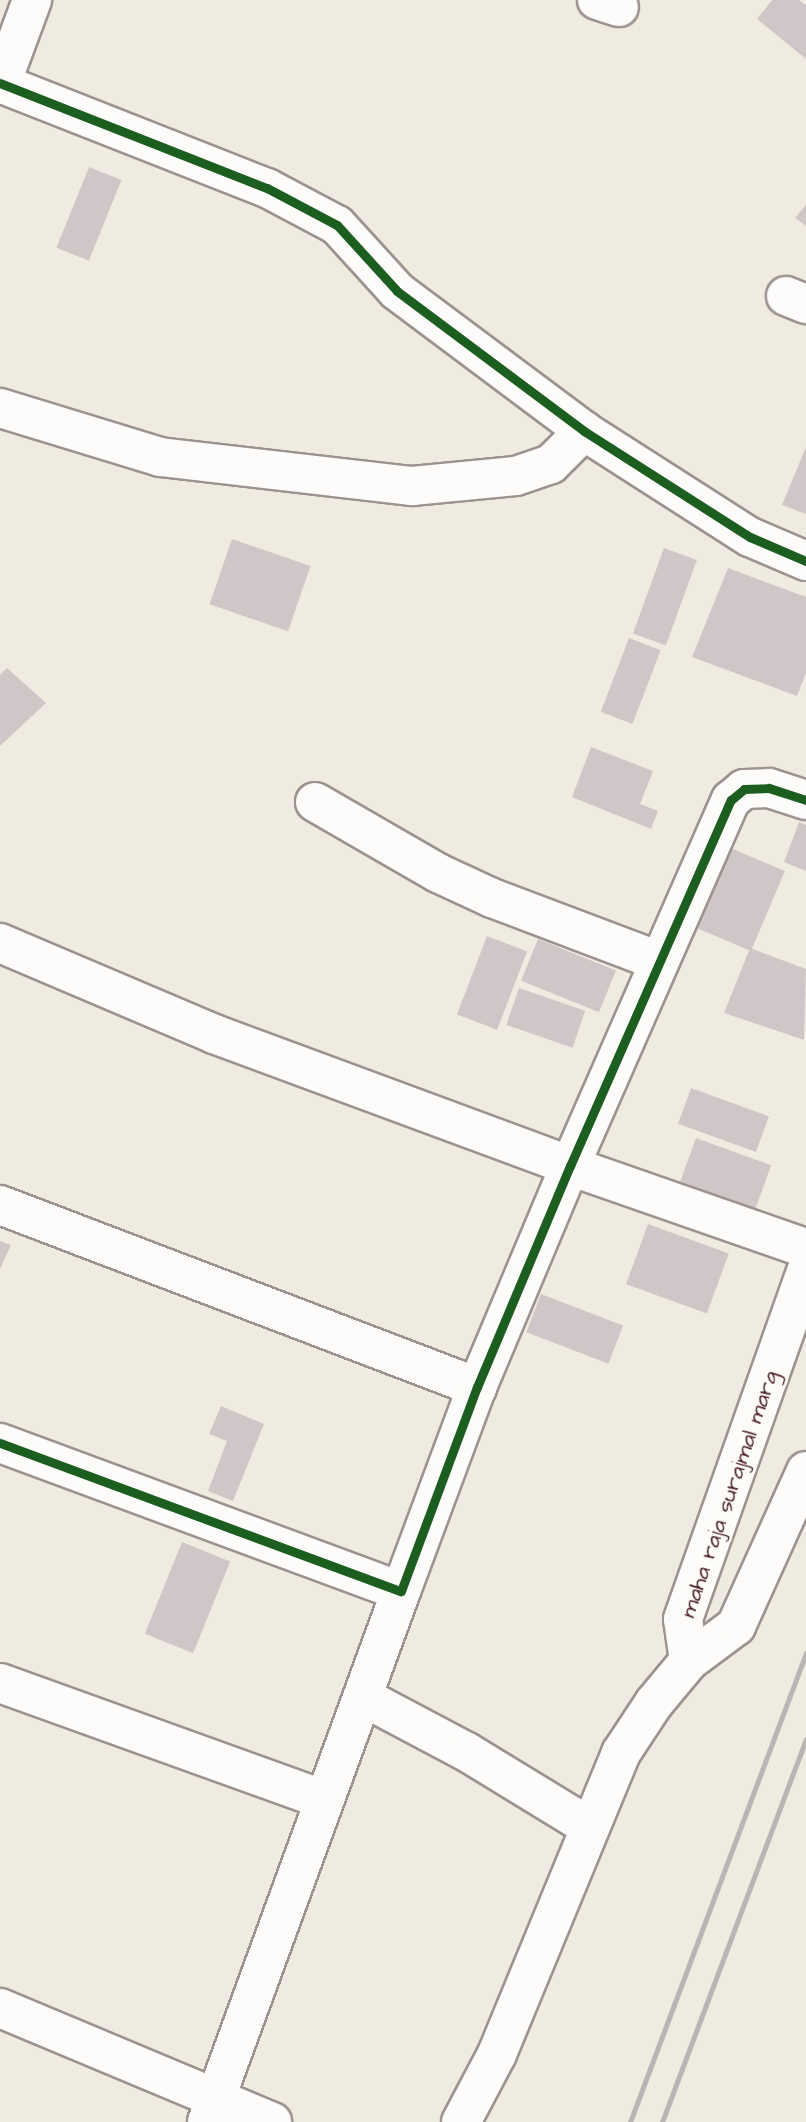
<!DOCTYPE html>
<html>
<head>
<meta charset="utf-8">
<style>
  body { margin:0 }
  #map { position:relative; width:806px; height:2122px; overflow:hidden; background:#f0ebe1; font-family:"Architects Daughter",sans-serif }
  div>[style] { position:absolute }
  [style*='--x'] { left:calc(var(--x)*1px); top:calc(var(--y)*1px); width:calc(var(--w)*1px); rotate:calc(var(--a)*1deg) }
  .building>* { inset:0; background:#d1c6c7; transform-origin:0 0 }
  .roads { filter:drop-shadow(2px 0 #9c9290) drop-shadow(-2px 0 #9c9290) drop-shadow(0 2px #9c9290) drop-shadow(0 -2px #9c9290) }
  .minor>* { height:38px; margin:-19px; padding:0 19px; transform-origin:19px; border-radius:19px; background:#fdfcfa }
  .rail>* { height:5px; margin:-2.5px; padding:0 2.5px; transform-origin:2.5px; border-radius:2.5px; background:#bab5b5 }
  .cycleway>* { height:9px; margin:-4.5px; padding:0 4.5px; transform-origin:4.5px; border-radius:4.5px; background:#1b5e20 }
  span { translate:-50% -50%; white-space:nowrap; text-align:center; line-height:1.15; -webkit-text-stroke:5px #fdfcf7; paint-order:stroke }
  .street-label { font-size:23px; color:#4a1f2b }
</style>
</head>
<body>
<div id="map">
  <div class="building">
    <i style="clip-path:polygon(772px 0,799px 0,806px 5px,806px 59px,757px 19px)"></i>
    <i style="left:89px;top:167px;width:35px;height:87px;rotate:22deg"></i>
    <i style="clip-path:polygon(806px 205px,806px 226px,795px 218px)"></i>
    <i style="clip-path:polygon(806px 447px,806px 514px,782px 505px)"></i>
    <i style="left:232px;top:539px;width:83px;height:69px;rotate:19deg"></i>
    <i style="left:664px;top:548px;width:35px;height:91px;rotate:20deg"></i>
    <i style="clip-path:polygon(728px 568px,806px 597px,806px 673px,797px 696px,692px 657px)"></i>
    <i style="left:629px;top:638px;width:34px;height:79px;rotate:21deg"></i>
    <i style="clip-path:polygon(7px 668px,46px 703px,0 746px,0 675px)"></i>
    <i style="clip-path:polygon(591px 747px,653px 771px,640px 804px,658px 811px,651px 829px,572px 797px)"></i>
    <i style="clip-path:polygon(799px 822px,806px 825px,806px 871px,784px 862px)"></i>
    <i style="left:726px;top:846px;width:64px;height:87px;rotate:23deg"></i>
    <i style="left:487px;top:936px;width:43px;height:84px;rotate:21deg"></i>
    <i style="left:538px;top:939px;width:84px;height:45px;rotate:22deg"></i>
    <i style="clip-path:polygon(750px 948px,806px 969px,804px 1040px,724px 1013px)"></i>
    <i style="left:519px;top:988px;width:70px;height:39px;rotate:19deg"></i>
    <i style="left:691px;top:1088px;width:83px;height:38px;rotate:20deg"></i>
    <i style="left:696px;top:1138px;width:80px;height:47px;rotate:20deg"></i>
    <i style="left:648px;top:1224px;width:86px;height:64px;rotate:20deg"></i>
    <i style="clip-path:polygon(0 1241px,11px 1245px,0 1269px)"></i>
    <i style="left:541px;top:1294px;width:88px;height:41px;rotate:21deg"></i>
    <i style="clip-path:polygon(221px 1406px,264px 1424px,233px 1501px,208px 1491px,227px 1441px,209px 1434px)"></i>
    <i style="left:182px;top:1542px;width:52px;height:99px;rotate:22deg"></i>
  </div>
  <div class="roads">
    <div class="minor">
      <i style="--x:597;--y:0;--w:23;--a:18"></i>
      <i style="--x:0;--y:83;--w:287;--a:21.5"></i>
      <i style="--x:267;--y:188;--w:79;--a:27.9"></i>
      <i style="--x:337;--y:225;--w:89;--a:47.7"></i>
      <i style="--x:397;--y:291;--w:234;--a:36.8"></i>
      <i style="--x:584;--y:431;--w:197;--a:32.6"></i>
      <i style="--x:750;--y:537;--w:61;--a:23.2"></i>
      <i style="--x:1;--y:84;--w:90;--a:-69.7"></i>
      <i style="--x:786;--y:296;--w:22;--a:22"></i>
      <i style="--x:0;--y:408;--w:167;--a:17"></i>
      <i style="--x:160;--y:457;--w:254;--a:6.6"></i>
      <i style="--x:412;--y:486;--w:104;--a:-5.5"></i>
      <i style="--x:516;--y:476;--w:37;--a:-19"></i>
      <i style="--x:551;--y:464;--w:47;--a:-45"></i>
      <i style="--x:315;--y:802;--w:142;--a:30"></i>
      <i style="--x:438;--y:873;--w:60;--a:24.8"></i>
      <i style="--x:492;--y:898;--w:178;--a:20.7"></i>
      <i style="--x:0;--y:943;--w:233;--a:23"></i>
      <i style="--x:214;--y:1034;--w:380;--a:20.3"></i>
      <i style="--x:570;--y:1166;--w:250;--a:19.2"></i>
      <i style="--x:0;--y:1205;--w:511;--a:20.88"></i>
      <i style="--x:0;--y:1443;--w:427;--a:20.3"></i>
      <i style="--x:401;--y:1591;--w:218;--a:-69.6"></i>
      <i style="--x:477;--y:1387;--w:240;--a:-67.2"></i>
      <i style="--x:570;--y:1166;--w:400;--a:-66.3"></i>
      <i style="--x:731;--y:800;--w:17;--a:-40"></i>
      <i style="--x:744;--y:789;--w:25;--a:-2"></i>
      <i style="--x:769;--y:788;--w:39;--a:18"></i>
      <i style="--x:689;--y:1661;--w:42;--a:-98.1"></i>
      <i style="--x:683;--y:1619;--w:369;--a:-70.5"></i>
      <i style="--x:0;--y:1683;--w:345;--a:19.8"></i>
      <i style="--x:363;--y:1697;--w:118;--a:27.9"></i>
      <i style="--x:467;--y:1752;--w:144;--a:31.4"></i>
      <i style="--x:0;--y:2008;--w:295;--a:22.7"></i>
      <i style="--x:207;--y:2122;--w:565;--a:-69.93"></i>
      <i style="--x:461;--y:2122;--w:77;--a:-62.1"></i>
      <i style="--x:497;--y:2054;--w:326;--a:-67.6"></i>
      <i style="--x:621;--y:1753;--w:60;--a:-56.6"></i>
      <i style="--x:654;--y:1703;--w:55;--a:-50.2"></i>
      <i style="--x:689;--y:1661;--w:59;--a:-36.7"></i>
      <i style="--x:736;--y:1626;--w:170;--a:-65.7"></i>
    </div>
  </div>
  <div class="rail">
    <i style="--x:630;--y:2122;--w:501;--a:-69.43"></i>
    <i style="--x:662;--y:2122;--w:409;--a:-69.4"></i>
  </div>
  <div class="cycleway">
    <i style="--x:0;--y:83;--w:287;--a:21.5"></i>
    <i style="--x:267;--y:188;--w:79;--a:27.9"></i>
    <i style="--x:337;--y:225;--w:89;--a:47.7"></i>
    <i style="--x:397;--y:291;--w:234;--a:36.8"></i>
    <i style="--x:584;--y:431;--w:197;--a:32.6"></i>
    <i style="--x:750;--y:537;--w:61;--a:23.2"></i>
    <i style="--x:0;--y:1443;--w:427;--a:20.3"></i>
    <i style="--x:401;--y:1591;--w:218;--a:-69.6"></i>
    <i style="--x:477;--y:1387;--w:240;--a:-67.2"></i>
    <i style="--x:570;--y:1166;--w:400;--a:-66.3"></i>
    <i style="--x:731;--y:800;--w:17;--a:-40"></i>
    <i style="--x:744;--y:789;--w:25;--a:-2"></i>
    <i style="--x:769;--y:788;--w:39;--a:18"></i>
  </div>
  <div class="street-label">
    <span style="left:729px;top:1494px;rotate:-71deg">maha raja surajmal marg</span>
  </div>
</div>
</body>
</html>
